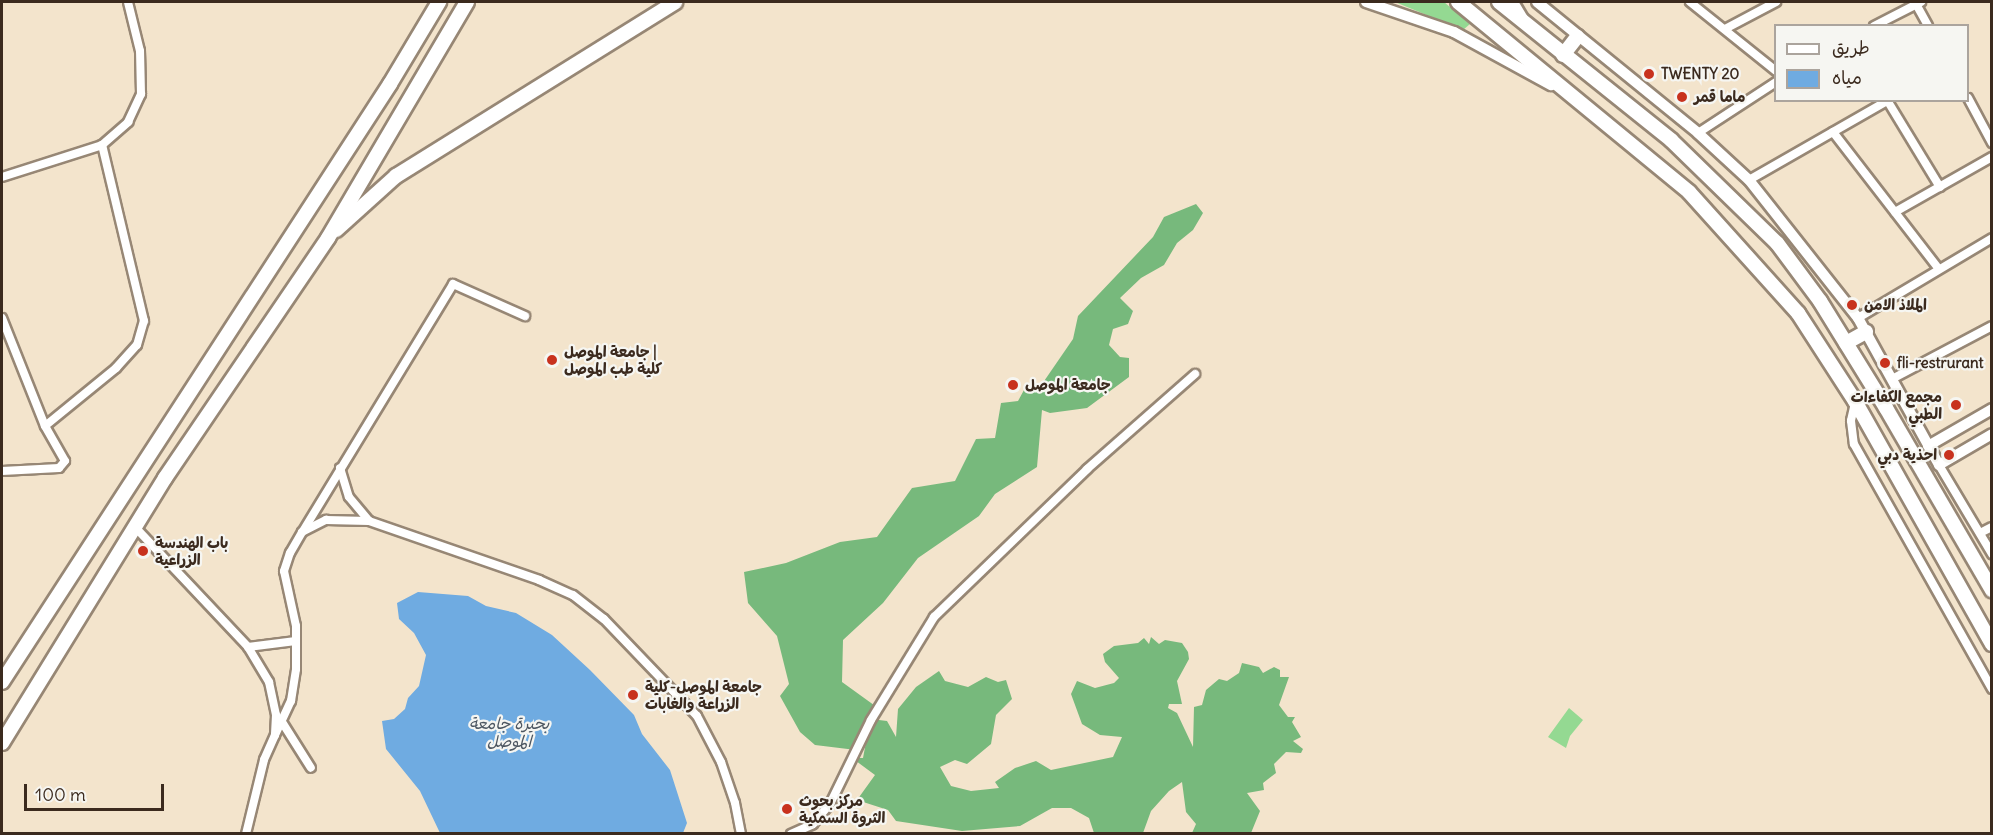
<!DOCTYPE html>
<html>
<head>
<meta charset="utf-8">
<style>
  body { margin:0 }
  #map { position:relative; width:1993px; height:835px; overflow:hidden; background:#f3e4cc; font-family:Delius,"Playpen Sans Arabic",sans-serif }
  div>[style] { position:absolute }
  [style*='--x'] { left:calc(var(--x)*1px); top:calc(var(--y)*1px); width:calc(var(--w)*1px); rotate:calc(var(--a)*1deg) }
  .green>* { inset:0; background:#94d992 }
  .forest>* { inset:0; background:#77b97c }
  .water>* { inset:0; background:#6fabe1 }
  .roads { filter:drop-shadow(2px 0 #978775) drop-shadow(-2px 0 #978775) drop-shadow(0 2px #978775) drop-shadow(0 -2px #978775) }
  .street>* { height:8px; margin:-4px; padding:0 4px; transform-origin:4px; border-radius:4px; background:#fff }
  .secondary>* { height:10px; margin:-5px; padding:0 5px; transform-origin:5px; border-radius:5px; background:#fff }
  .highway>* { height:14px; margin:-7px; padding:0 7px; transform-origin:7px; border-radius:7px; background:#fff }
  .dots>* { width:16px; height:16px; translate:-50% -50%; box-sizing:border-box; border:3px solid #f6f6f2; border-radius:50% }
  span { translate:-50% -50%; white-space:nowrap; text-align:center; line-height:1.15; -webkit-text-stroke:4.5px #f6f6f2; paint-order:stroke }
  .poi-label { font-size:15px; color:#3b2a1e; font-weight:700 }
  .left { translate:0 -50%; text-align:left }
  .right { translate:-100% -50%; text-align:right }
  .water-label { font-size:16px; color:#4d5762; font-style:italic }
  .frame { position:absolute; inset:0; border:3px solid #3b2a1e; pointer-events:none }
  .legend { position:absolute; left:1774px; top:24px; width:195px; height:78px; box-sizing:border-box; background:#f6f6f2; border:2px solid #aba49d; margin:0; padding:8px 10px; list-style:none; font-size:18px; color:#3b2a1e }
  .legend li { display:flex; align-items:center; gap:12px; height:30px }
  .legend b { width:30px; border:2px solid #aba49d }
  .scale { position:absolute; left:24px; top:784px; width:140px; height:27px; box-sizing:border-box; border:3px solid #3b2a1e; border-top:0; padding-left:8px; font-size:18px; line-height:21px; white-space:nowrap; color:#3b2a1e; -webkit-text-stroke:4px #f6f6f2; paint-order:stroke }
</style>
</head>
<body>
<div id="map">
  <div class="green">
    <i style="clip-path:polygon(1395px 2px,1444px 2px,1470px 24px,1463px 30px)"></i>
    <i style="clip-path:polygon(1569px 708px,1583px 720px,1570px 736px,1566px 748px,1548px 737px)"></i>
  </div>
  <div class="forest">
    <i style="clip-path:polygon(1196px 204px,1203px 213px,1193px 230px,1177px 243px,1164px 265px,1141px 278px,1120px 298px,1133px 311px,1128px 324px,1113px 329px,1109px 345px,1120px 357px,1129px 358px,1129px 377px,1087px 408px,1050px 413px,1042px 410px,1037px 467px,995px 494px,979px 516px,918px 558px,883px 603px,843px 640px,842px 682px,878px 708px,871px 719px,887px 721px,896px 737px,898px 709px,916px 687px,939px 671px,945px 681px,968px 687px,986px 677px,998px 682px,1006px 680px,1012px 699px,996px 715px,991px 744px,967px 764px,955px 760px,940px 767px,951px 786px,971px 791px,999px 788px,995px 782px,1015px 768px,1036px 761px,1051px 770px,1113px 757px,1122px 737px,1100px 735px,1082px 724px,1071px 694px,1077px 681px,1095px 688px,1114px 683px,1119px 678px,1105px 662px,1103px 654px,1114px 646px,1138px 643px,1144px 638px,1149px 644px,1151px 637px,1159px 644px,1165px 640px,1182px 643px,1188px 652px,1189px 659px,1177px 681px,1182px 704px,1169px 704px,1168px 708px,1177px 713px,1193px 747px,1194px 707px,1202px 705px,1206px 690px,1219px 679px,1227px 681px,1239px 673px,1242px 663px,1259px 667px,1263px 673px,1274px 667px,1280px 670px,1280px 677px,1289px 677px,1279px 705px,1288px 717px,1295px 717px,1292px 722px,1301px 737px,1293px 741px,1303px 749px,1301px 753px,1286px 752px,1274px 764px,1276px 773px,1263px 783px,1264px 790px,1247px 793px,1260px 811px,1251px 833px,1192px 833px,1196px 824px,1186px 812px,1182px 782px,1169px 791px,1151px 811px,1143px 833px,1094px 833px,1089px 818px,1071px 808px,1052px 808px,1020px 826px,962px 831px,896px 821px,888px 810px,857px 800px,875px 775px,852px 758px,863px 758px,870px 721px,862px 726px,856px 750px,815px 745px,800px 732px,780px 696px,789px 684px,777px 636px,748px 603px,744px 572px,786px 563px,840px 542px,877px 537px,912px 488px,955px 481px,976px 439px,995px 438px,1001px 403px,1018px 401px,1024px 390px,1040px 387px,1073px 339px,1078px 316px,1153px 237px,1164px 217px)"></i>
  </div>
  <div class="water">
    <i style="clip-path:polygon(418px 592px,468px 596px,486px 606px,516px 613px,552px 635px,590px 670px,634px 715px,642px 734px,670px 770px,687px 823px,683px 833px,440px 833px,420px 791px,386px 749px,382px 721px,394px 719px,405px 709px,408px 698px,419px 686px,426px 655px,414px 633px,399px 619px,397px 603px)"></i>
  </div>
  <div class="roads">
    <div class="street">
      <i style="--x:1690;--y:2;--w:110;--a:38.7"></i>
      <i style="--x:1916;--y:4;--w:25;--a:61"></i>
      <i style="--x:1874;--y:26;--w:53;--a:-27.1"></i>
      <i style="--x:1725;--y:29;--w:58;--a:-27.9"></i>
      <i style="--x:1968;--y:98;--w:51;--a:61.9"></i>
      <i style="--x:1887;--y:100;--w:102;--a:58.7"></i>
      <i style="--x:1833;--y:132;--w:172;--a:52.3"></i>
      <i style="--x:1698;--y:133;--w:93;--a:-33.2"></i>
      <i style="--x:2;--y:177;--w:105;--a:-17.7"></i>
      <i style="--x:102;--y:145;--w:35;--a:-41"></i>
      <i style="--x:128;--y:122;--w:31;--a:-65"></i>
      <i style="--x:141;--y:94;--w:43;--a:-91.3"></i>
      <i style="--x:140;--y:51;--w:50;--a:-103.8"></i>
      <i style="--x:1749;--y:180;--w:159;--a:-29.8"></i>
      <i style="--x:1895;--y:212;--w:112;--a:-29.6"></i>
      <i style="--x:2;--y:318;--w:116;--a:68.3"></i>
      <i style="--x:45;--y:426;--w:40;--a:60.3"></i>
      <i style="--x:65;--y:461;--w:9;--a:131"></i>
      <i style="--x:59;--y:468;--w:57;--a:177"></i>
      <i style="--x:1858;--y:318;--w:156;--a:-30.8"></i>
      <i style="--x:1892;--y:379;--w:113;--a:-27.9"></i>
      <i style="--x:1855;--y:403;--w:18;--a:103"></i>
      <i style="--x:1851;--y:421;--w:23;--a:83"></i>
      <i style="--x:1854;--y:444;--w:281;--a:60.6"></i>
      <i style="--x:45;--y:426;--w:92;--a:-39.2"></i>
      <i style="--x:116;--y:368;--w:31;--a:-48"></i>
      <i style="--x:137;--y:345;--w:25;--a:-74"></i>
      <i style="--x:144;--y:321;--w:181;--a:-103.4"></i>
      <i style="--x:1939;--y:465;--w:104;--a:59.2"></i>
      <i style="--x:340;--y:468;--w:30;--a:73"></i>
      <i style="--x:349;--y:497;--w:31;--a:50"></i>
      <i style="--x:135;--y:527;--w:165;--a:46.7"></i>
      <i style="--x:248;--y:647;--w:41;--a:59"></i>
      <i style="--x:269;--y:682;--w:34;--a:78"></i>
      <i style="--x:276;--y:715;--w:20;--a:93"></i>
      <i style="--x:275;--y:735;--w:27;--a:114"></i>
      <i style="--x:264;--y:760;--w:76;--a:103.7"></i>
      <i style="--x:303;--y:531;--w:289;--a:-58.7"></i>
      <i style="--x:453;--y:284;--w:79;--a:24"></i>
      <i style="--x:1980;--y:533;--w:13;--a:-27"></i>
      <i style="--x:248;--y:647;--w:48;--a:-7.1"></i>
      <i style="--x:282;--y:722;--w:54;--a:57.8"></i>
      <i style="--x:275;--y:735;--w:38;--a:-65"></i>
      <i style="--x:291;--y:701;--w:32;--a:-81"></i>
      <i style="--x:296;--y:669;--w:43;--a:-90"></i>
      <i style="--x:296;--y:626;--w:56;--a:-102.3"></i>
      <i style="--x:284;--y:571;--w:19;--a:-72"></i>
      <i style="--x:290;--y:553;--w:24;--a:-60"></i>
      <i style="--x:302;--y:532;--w:27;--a:-27"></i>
      <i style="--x:326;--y:520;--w:43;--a:1.3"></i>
      <i style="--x:369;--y:521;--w:180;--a:19.1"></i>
      <i style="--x:539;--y:580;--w:37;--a:24"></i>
      <i style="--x:573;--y:595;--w:39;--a:38"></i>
      <i style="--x:604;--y:619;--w:134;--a:46.2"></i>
      <i style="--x:697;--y:716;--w:52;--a:62.4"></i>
      <i style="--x:721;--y:762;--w:43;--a:71.1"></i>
      <i style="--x:735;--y:803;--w:32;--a:79"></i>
      <i style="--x:791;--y:834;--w:24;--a:-24"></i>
      <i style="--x:813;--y:824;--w:26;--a:-50"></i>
      <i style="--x:830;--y:804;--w:93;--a:-64"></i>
      <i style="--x:871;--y:720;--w:121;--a:-58.5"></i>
      <i style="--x:934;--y:617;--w:213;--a:-44"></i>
      <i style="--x:1087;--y:469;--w:144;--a:-41.3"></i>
    </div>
    <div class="secondary">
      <i style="--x:1366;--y:2;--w:93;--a:18.8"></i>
      <i style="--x:1454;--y:32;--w:111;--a:28.7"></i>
      <i style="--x:1513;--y:2;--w:21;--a:59"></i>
      <i style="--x:1537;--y:2;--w:208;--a:39.1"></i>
      <i style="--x:1698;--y:133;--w:69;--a:42.7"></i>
      <i style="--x:1749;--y:180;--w:176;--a:51.7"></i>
      <i style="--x:1858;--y:318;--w:168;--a:61.1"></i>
      <i style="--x:1939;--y:465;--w:61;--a:-30.3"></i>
      <i style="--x:1928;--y:446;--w:74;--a:-30"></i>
    </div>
    <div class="highway">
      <i style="--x:1458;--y:2;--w:299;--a:39.4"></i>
      <i style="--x:1689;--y:192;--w:163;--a:48"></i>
      <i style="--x:1798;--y:313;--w:105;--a:57.1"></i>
      <i style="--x:1855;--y:401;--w:279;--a:60.6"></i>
      <i style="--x:1499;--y:2;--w:221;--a:38.7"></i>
      <i style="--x:1671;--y:140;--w:148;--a:44.2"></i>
      <i style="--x:1777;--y:243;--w:72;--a:53.4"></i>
      <i style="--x:1820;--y:301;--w:126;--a:58.3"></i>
      <i style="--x:1886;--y:408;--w:211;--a:59.8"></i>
      <i style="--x:1563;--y:55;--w:23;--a:-52"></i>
      <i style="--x:336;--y:230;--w:81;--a:-42"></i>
      <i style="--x:396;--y:176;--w:329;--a:-31.9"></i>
      <i style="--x:1846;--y:343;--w:23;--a:-29"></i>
      <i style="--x:2;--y:682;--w:713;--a:-57.02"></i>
      <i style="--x:390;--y:84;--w:96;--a:-59.1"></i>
      <i style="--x:2;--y:743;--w:311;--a:-58.4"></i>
      <i style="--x:165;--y:478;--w:290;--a:-55.8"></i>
      <i style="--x:328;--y:238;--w:274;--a:-59.5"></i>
    </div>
  </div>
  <div class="dots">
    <i style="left:1649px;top:74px;background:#c8321e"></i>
    <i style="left:1682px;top:97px;background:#c8321e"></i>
    <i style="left:1852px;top:305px;background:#c8321e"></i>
    <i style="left:552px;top:360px;background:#c8321e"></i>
    <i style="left:1885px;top:363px;background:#c8321e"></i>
    <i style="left:1013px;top:385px;background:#c8321e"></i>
    <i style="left:1956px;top:405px;background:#c8321e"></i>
    <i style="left:1949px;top:455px;background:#c8321e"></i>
    <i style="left:143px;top:551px;background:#c8321e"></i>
    <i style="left:633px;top:695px;background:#c8321e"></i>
    <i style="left:787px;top:809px;background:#c8321e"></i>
  </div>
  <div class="poi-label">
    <span class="left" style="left:1661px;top:74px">TWENTY 20</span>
    <span class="left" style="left:1694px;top:97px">ماما قمر</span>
    <span class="left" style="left:1864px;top:305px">الملاذ الامن</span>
    <span class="left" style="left:564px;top:360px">جامعة الموصل |<br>كلية طب الموصل</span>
    <span class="left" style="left:1897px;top:363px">fli-restrurant</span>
    <span class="left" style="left:1025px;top:385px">جامعة الموصل</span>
    <span class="right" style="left:1942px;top:405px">مجمع الكفاءات<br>الطبي</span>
    <span class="right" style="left:1937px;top:455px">احذية دبي</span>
    <span class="left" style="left:155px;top:551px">باب الهندسة<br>الزراعية</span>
    <span class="left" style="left:645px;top:695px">جامعة الموصل-كلية<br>الزراعة والغابات</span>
    <span class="left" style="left:799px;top:809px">مركز بحوث<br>الثروة السمكية</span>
  </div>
  <div class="water-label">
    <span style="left:509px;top:732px">بحيرة جامعة<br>الموصل</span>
  </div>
  <div class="frame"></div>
  <ul class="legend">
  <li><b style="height:8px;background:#fff"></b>طريق</li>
  <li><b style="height:16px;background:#6fabe1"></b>مياه</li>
  </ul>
  <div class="scale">100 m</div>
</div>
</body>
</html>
